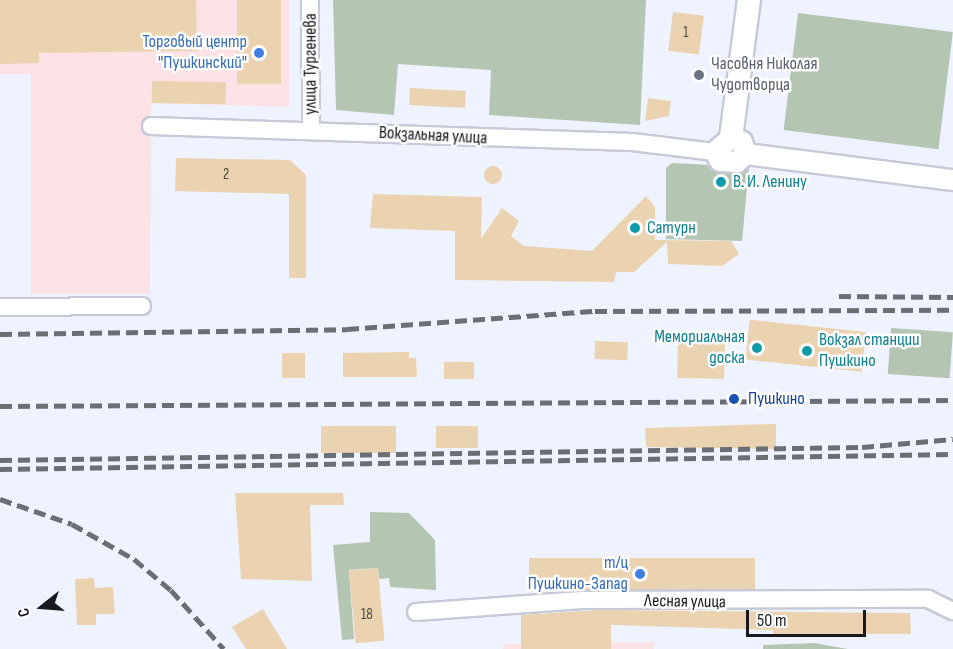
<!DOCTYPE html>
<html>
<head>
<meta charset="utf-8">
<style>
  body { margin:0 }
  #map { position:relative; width:953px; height:649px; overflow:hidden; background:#eff3ff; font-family:"Sofia Sans Condensed",sans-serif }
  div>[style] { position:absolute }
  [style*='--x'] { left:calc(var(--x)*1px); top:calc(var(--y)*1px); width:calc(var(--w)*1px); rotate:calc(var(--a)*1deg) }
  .commercial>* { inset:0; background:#fde2e5 }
  .green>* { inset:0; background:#b4c6b1; transform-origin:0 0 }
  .building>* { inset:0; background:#ebd3b1; transform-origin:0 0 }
  .round { border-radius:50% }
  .roads { filter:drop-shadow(2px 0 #c6cad6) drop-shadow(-2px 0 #c6cad6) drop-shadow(0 2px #c6cad6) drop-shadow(0 -2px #c6cad6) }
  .minor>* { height:16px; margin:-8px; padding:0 8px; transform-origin:8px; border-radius:8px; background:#fff }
  .tertiary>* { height:20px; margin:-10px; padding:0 10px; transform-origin:10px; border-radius:10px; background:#fff }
  .secondary>* { height:22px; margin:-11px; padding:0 11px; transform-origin:11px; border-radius:11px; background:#fff }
  .rail>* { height:4.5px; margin-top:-2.25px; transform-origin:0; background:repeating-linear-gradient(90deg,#6b6e75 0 12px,transparent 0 18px) }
  .dots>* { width:16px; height:16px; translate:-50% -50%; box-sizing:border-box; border:3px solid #fff; border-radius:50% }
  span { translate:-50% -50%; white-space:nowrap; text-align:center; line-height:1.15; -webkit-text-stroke:5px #fff; paint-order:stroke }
  .number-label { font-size:15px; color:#4c4842 }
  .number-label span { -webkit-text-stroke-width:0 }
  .shop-label { font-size:18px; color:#366cbe }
  .right { translate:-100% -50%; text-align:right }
  .street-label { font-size:18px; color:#17191d }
  .worship-label { font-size:18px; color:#5b616d }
  .left { translate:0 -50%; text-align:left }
  .culture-label { font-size:18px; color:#0d838f }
  .transit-label { font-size:18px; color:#164399 }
  .north { position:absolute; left:12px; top:577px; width:60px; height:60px; -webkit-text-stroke:4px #fff; paint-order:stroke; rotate:253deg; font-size:16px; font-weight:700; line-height:24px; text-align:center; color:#17191d }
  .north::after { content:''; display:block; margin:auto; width:21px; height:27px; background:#17191d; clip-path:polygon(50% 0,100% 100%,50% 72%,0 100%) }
  .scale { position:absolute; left:746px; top:610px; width:120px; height:27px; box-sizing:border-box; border:3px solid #17191d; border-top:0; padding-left:8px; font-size:18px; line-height:21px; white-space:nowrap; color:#17191d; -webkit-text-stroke:4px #fff; paint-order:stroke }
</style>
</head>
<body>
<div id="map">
  <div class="commercial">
    <i style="clip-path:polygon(0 0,289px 0,289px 107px,151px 103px,150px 294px,31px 294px,31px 74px,0 74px)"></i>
    <i style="clip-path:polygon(654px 642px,654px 649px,503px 649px,503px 644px)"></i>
  </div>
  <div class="green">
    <i style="clip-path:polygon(333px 0,646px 0,640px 125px,489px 115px,491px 70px,398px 64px,394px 115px,336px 110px)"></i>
    <i style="left:798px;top:13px;width:156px;height:118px;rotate:7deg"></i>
    <i style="clip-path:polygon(672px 163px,749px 167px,742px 241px,666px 239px,666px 168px)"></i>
    <i style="left:891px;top:328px;width:62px;height:46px;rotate:4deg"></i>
    <i style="clip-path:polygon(370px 512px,409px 513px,435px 540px,436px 590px,390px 587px,389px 578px,379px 579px,378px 568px,349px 570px,354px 639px,342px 640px,333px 545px,370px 542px)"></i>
    <i style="clip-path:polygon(814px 643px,848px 649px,763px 649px,763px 645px)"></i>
  </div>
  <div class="building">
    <i style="clip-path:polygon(0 0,196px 0,197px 51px,39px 53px,39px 63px,0 64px)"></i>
    <i style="left:237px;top:0;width:44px;height:84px"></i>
    <i style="left:673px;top:12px;width:31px;height:39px;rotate:7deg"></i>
    <i style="left:152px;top:81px;width:74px;height:22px;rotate:1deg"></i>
    <i style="left:410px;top:88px;width:56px;height:17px;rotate:3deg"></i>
    <i style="clip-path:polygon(648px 98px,671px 101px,669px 116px,645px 121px)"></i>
    <i style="clip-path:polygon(176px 158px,290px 160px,306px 175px,306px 278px,289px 278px,289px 194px,175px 191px)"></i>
    <i class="round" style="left:484px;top:166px;width:18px;height:18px"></i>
    <i style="clip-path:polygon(373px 194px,482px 197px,481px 239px,502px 208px,519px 221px,511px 236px,524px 246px,592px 251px,646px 196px,655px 207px,655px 240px,731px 241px,739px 254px,722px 266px,668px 264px,667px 242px,634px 272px,616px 272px,614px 282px,455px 280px,455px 231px,370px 228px)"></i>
    <i style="left:866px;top:332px;width:40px;height:117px;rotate:96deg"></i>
    <i style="left:678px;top:336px;width:47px;height:42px;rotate:1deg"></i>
    <i style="left:595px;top:341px;width:33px;height:18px;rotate:2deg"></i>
    <i style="clip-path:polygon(409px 352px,409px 358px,416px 358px,417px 377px,343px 377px,343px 353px)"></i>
    <i style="left:282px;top:353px;width:23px;height:25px"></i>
    <i style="left:444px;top:362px;width:30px;height:17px"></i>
    <i style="clip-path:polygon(776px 424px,776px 449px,646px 447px,645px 428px)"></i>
    <i style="left:321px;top:426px;width:75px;height:27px"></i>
    <i style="left:436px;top:426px;width:42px;height:22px"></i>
    <i style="clip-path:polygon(235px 493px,343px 493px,344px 505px,310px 505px,312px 581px,241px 579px)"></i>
    <i style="left:529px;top:558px;width:226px;height:32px"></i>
    <i style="left:378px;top:568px;width:73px;height:29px;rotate:85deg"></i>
    <i style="clip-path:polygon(94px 578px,95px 588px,113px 587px,115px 614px,96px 614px,96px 625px,77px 625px,75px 579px)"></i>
    <i style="clip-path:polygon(263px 609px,287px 649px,246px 649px,232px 627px)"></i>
    <i style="clip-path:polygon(598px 610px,910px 613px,911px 634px,773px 634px,773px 630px,611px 625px,611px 649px,521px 649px,521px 615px)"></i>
  </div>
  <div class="roads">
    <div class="minor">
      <i style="--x:310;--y:0;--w:129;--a:89.6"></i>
      <i style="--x:151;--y:126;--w:481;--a:1.9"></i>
      <i style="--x:632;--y:142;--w:84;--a:6.9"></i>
      <i style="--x:0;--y:307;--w:142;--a:-0.4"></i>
      <i style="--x:416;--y:612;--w:167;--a:-4.1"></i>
      <i style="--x:583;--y:600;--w:345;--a:-0.2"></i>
      <i style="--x:928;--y:599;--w:28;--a:26"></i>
    </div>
    <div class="tertiary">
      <i style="--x:746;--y:154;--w:13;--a:-108"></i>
      <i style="--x:742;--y:142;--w:12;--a:-160"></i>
      <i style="--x:731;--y:138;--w:21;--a:139"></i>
      <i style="--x:715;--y:152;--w:10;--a:61"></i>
      <i style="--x:720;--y:161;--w:17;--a:3"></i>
      <i style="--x:737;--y:162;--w:12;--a:-42"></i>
      <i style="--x:746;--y:154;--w:209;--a:7.2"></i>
    </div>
    <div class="secondary">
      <i style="--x:731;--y:138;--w:139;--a:-82.6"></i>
    </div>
  </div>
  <div class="rail">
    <i style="--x:839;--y:296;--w:114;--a:0.5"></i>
    <i style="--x:0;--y:334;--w:347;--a:-0.8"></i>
    <i style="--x:347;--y:329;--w:249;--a:-4.2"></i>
    <i style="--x:595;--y:311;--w:358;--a:-0.2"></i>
    <i style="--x:0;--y:406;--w:953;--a:-0.36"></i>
    <i style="--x:0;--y:460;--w:862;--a:-0.86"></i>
    <i style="--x:862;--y:447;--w:91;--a:-5"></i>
    <i style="--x:0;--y:469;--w:953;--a:-0.9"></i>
    <i style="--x:0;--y:499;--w:76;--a:19.1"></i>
    <i style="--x:72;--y:524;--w:71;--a:29.4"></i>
    <i style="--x:134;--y:559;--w:48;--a:40"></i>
    <i style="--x:171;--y:590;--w:79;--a:48.1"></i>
  </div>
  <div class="dots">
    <i style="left:259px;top:53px;background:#3f7fe0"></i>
    <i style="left:699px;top:75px;background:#6b7280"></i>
    <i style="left:721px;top:182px;background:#0f9aa8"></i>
    <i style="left:635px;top:228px;background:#0f9aa8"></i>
    <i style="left:757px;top:348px;background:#0f9aa8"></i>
    <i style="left:807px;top:351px;background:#0f9aa8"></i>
    <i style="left:734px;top:399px;background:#1a4fb4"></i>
    <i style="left:640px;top:574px;background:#3f7fe0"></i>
  </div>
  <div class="number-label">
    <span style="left:686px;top:33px">1</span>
    <span style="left:226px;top:175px">2</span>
    <span style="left:367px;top:615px">18</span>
  </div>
  <div class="shop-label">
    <span class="right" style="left:247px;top:53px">Торговый центр<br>"Пушкинский"</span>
    <span class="right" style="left:628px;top:574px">т/ц<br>Пушкино-Запад</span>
  </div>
  <div class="street-label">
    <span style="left:311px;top:64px;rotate:-90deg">улица Тургенева</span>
    <span style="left:433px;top:136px;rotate:3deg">Вокзальная улица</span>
    <span style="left:685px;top:602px;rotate:1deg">Лесная улица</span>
  </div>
  <div class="worship-label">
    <span class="left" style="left:711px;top:75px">Часовня Николая<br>Чудотворца</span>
  </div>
  <div class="culture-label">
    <span class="left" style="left:733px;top:182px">В. И. Ленину</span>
    <span class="left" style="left:647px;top:228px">Сатурн</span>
    <span class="right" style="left:745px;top:348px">Мемориальная<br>доска</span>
    <span class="left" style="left:819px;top:351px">Вокзал станции<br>Пушкино</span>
  </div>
  <div class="transit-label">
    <span class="left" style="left:748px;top:399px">Пушкино</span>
  </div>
  <div class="north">С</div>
  <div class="scale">50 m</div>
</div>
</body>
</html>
